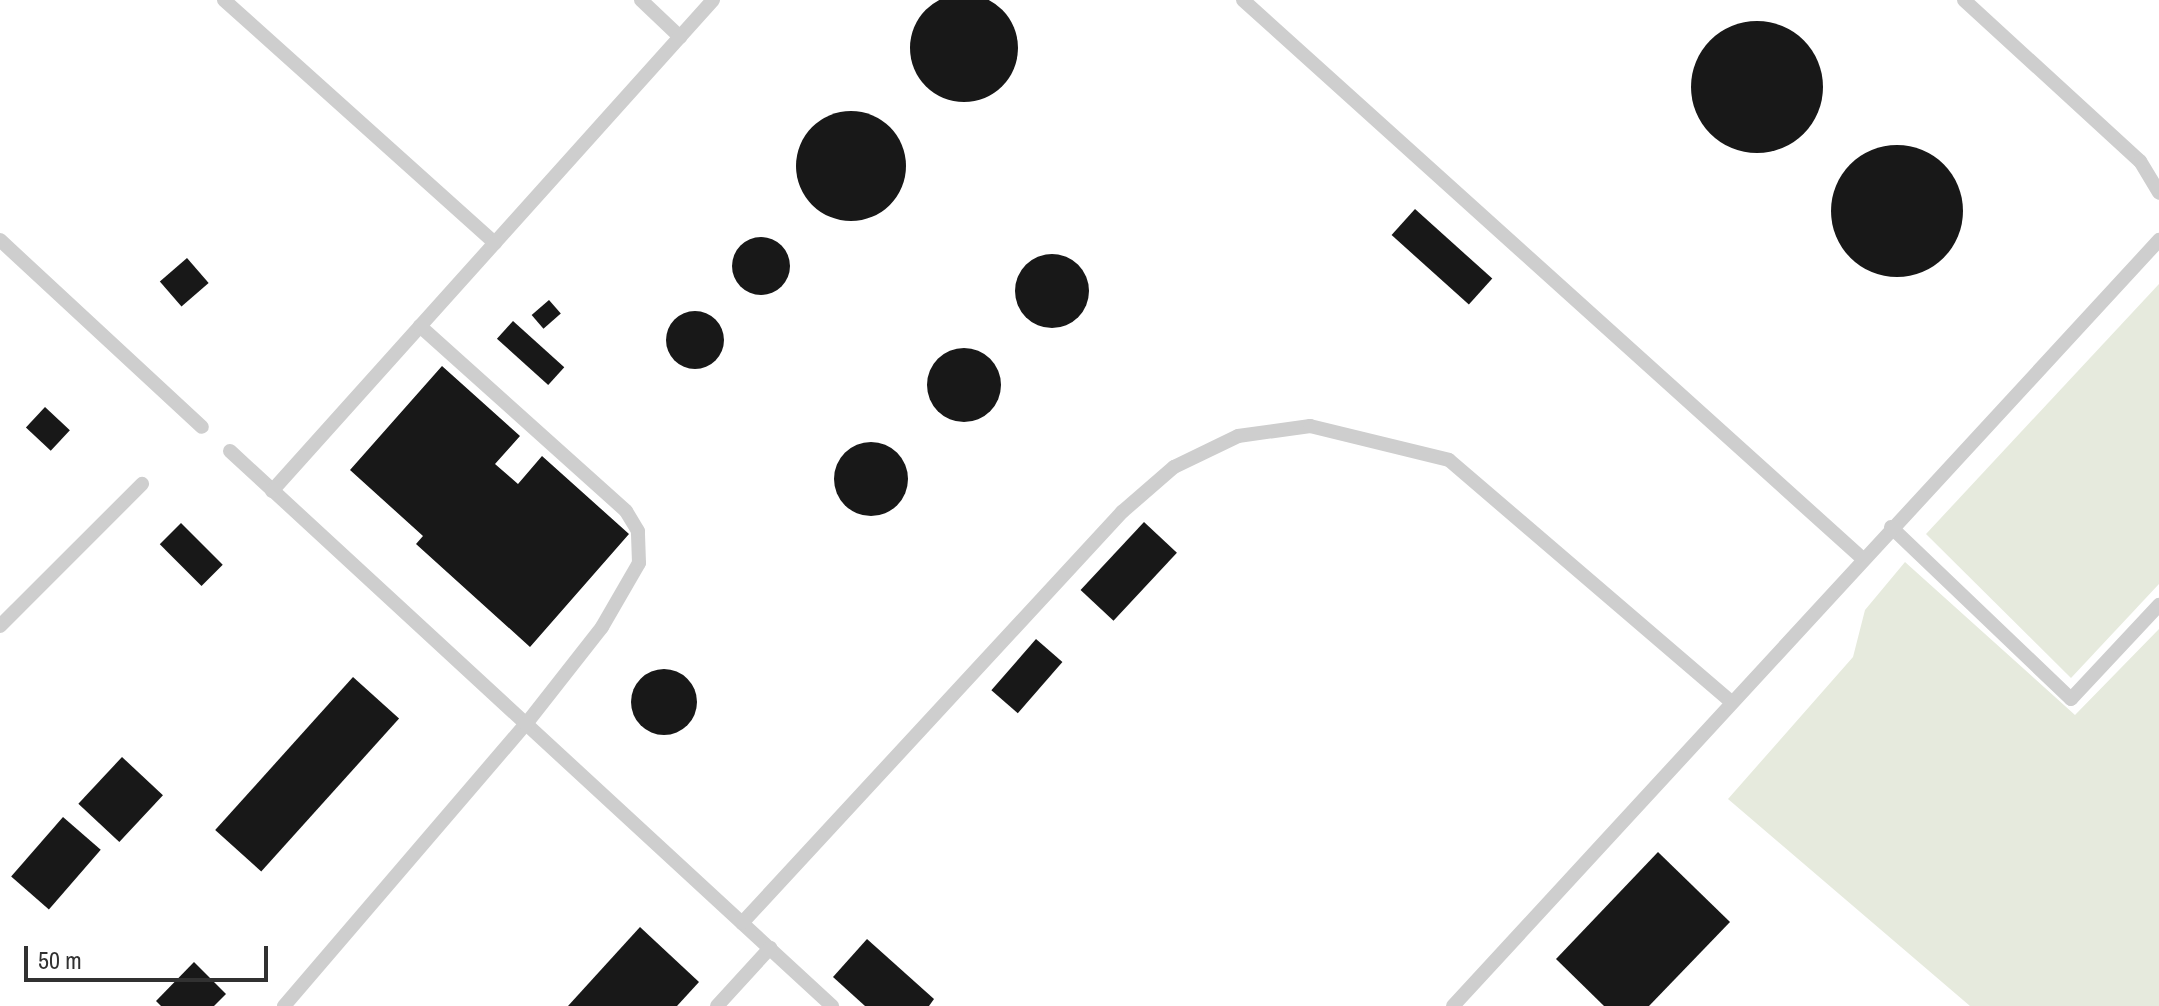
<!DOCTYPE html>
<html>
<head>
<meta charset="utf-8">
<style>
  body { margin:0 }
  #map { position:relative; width:2159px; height:1006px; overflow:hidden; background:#fff; font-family:"Archivo Narrow",sans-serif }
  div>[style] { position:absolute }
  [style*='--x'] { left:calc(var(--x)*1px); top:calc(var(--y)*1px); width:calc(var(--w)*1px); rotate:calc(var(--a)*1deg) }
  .green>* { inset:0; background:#e6eadd }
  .building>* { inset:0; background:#181818; transform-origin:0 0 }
  .round { border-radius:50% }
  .service>* { height:14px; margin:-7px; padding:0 7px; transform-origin:7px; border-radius:7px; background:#cecece }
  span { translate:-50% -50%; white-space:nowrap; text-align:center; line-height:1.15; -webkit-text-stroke:8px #fff; paint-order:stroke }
  .scale { position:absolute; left:24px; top:946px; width:244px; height:36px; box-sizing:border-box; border:4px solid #313131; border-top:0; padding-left:10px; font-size:24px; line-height:28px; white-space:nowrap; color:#313131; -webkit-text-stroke:6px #fff; paint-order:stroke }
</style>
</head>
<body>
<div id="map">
  <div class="green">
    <i style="clip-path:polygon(2159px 284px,2159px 584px,2071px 678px,1926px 534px)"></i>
    <i style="clip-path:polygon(1905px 562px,2075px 715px,2159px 629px,2159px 1006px,1970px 1006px,1728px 799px,1853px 657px,1865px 610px)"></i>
  </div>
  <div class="building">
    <i class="round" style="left:910px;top:-6px;width:108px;height:108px"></i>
    <i class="round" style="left:1691px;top:21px;width:132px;height:132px"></i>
    <i class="round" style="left:796px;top:111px;width:110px;height:110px"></i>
    <i class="round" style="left:1831px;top:145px;width:132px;height:132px"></i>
    <i style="left:1415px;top:209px;width:104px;height:35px;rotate:42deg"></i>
    <i class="round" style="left:732px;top:237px;width:58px;height:58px"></i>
    <i class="round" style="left:1015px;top:254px;width:74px;height:74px"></i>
    <i style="left:187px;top:258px;width:33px;height:36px;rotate:49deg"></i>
    <i style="left:549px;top:300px;width:18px;height:23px;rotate:49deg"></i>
    <i class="round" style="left:666px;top:311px;width:58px;height:58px"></i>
    <i style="left:513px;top:321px;width:69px;height:24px;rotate:42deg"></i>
    <i class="round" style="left:927px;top:348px;width:74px;height:74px"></i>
    <i style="clip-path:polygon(442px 366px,520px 436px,495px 464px,518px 484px,542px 456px,629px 534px,530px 647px,416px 544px,423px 536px,350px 470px)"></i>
    <i style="left:45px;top:407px;width:34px;height:28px;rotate:43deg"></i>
    <i class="round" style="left:834px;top:442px;width:74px;height:74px"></i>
    <i style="left:1144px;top:522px;width:45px;height:93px;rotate:43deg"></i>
    <i style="left:181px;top:523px;width:59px;height:30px;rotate:45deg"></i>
    <i style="left:1036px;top:639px;width:35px;height:68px;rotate:41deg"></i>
    <i class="round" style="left:631px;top:669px;width:66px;height:66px"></i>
    <i style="left:353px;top:677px;width:62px;height:206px;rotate:42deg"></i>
    <i style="left:122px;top:757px;width:56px;height:64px;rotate:43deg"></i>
    <i style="left:63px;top:817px;width:50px;height:79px;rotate:41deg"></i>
    <i style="clip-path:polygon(1658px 852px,1730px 922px,1649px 1006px,1604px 1006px,1556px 959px)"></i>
    <i style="clip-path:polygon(640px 927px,699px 982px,677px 1006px,568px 1006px)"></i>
    <i style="clip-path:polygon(867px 939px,934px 999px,929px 1006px,865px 1006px,833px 977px)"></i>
    <i style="clip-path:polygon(194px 962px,226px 994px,214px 1006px,161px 1006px,156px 1001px)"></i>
  </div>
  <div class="service">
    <i style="--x:224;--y:0;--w:364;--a:41.9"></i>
    <i style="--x:641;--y:0;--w:54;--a:43.5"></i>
    <i style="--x:1243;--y:0;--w:835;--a:42.04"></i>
    <i style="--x:1964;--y:0;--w:239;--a:42.5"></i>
    <i style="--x:2140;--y:161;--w:37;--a:59"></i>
    <i style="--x:0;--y:240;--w:275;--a:42.8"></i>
    <i style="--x:230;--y:451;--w:819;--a:42.67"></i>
    <i style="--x:272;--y:491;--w:660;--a:-48.07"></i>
    <i style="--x:1891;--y:527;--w:249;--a:43.7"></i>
    <i style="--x:2071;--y:699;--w:129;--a:-46.9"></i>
    <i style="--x:0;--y:626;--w:201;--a:-45"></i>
    <i style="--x:742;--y:923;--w:560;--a:-47.24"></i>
    <i style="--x:1122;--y:512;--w:69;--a:-40.9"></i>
    <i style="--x:1174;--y:467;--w:71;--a:-25.8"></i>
    <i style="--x:1238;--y:436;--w:73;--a:-7.9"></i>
    <i style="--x:1310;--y:426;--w:143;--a:13.7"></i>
    <i style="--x:1449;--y:460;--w:370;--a:40.6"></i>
    <i style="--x:284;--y:1006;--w:372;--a:-49.4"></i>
    <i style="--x:526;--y:724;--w:123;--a:-51.9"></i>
    <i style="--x:602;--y:627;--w:74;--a:-60"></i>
    <i style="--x:639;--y:563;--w:32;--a:-92"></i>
    <i style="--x:638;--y:531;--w:23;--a:-121"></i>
    <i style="--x:626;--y:511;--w:277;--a:-138.1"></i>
    <i style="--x:717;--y:1006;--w:79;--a:-47.6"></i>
    <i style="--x:1453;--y:1006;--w:1042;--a:-47.33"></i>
  </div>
  <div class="scale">50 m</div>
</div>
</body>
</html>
